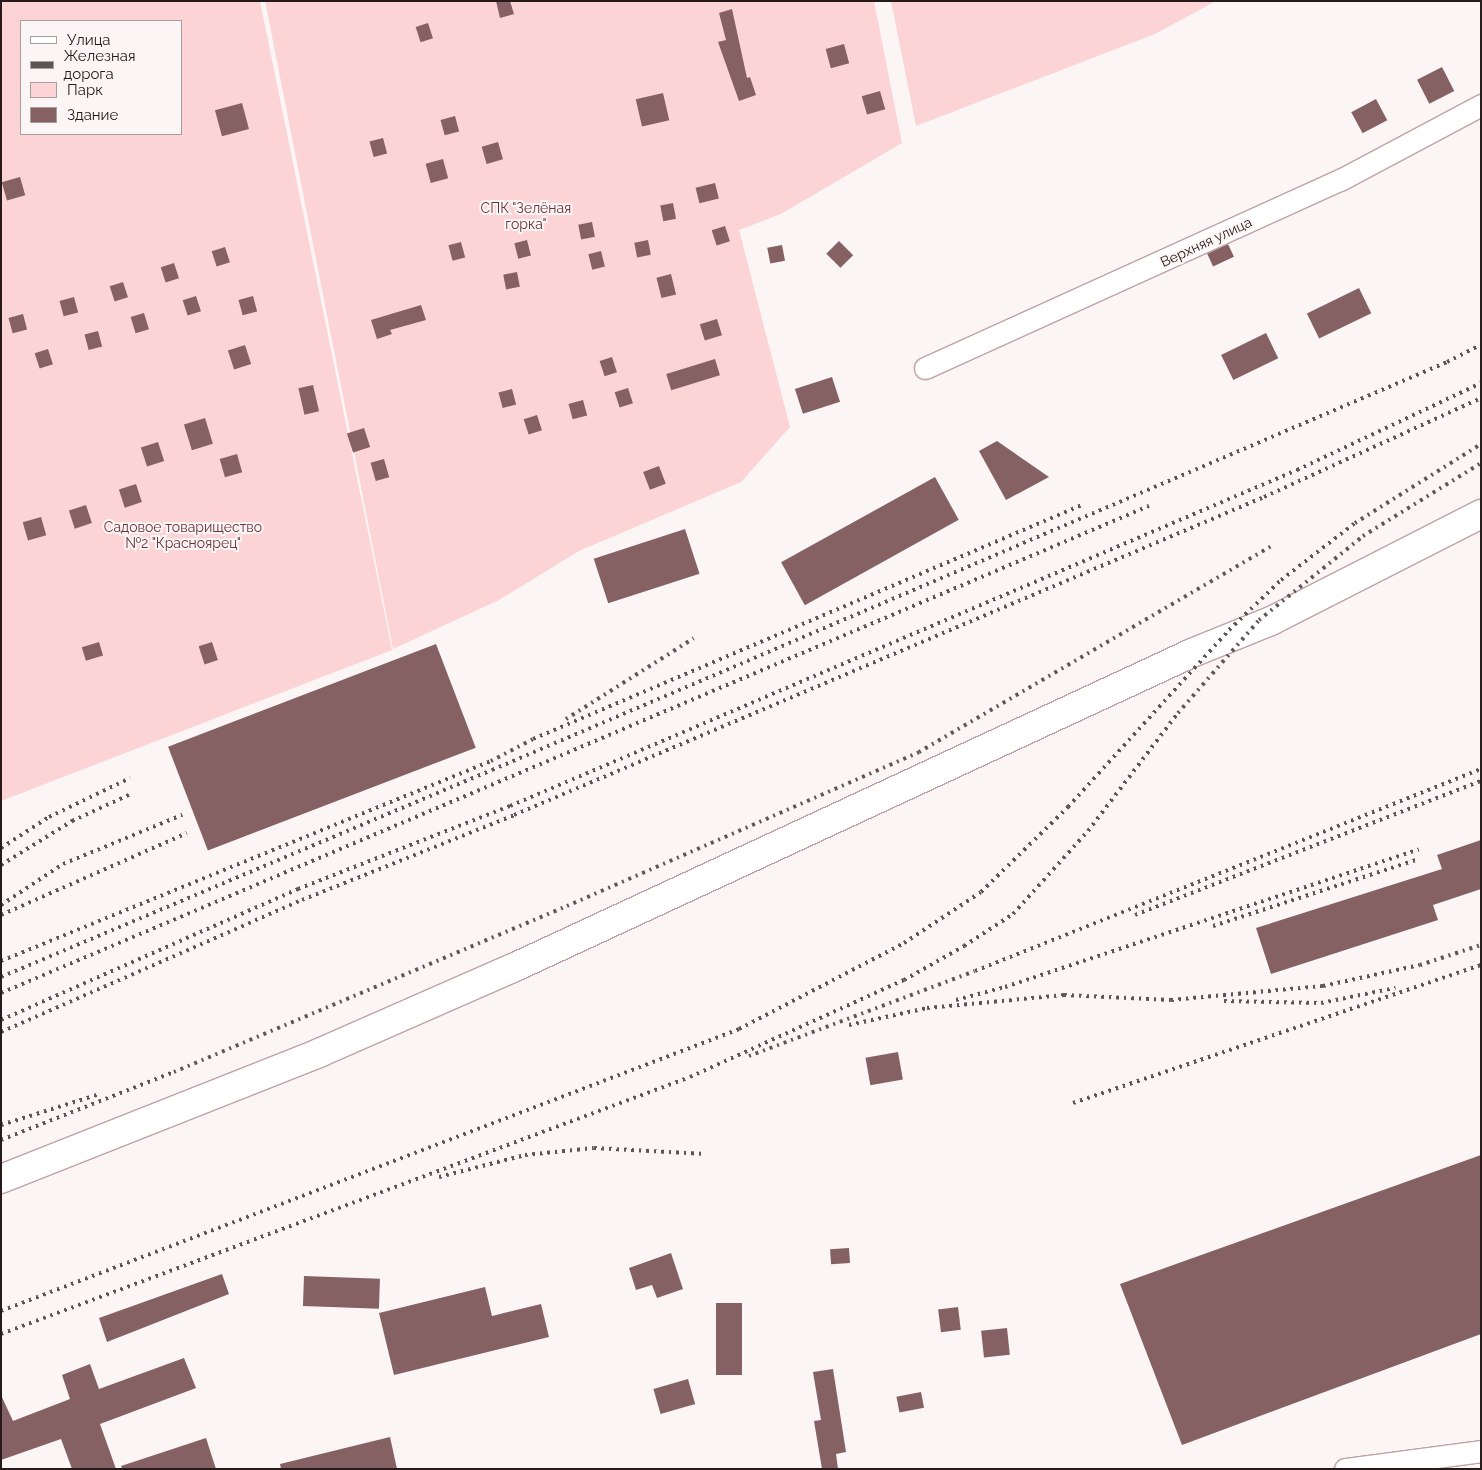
<!DOCTYPE html>
<html>
<head>
<meta charset="utf-8">
<style>
  body { margin:0 }
  #map { position:relative; width:1482px; height:1470px; overflow:hidden; background:#fcf5f5; font-family:Raleway,sans-serif }
  div>[style] { position:absolute }
  [style*='--x'] { left:calc(var(--x)*1px); top:calc(var(--y)*1px); width:calc(var(--w)*1px); rotate:calc(var(--a)*1deg) }
  .green>* { inset:0; background:#fcd4d6 }
  .building>* { inset:0; background:#856164; transform-origin:0 0 }
  .roads { filter:drop-shadow(1px 0 #c0a2a4) drop-shadow(-1px 0 #c0a2a4) drop-shadow(0 1px #c0a2a4) drop-shadow(0 -1px #c0a2a4) }
  .minor>* { height:21px; margin:-10.5px; padding:0 10.5px; transform-origin:10.5px; border-radius:10.5px; background:#fff }
  .highway>* { height:28px; margin:-14px; padding:0 14px; transform-origin:14px; border-radius:14px; background:#fff }
  .rail>* { height:4px; margin-top:-2px; transform-origin:0; background:repeating-linear-gradient(90deg,#5f5455 0 2.5px,transparent 0 7.5px) }
  span { translate:-50% -50%; white-space:nowrap; text-align:center; line-height:1.15; -webkit-text-stroke:4px #fcf5f5; paint-order:stroke }
  .park-label { font-size:14px; color:#68333a }
  .street-label { font-size:14px; color:#261a1b }
  .frame { position:absolute; inset:0; border:2px solid #261a1b; pointer-events:none }
  .legend { position:absolute; left:20px; top:20px; width:162px; height:115px; box-sizing:border-box; background:#fcf5f5; border:1px solid #a69d9e; margin:0; padding:6px 9px; list-style:none; font-size:15px; color:#261a1b }
  .legend li { display:flex; align-items:center; gap:10px; height:25px }
  .legend b { width:25px; border:1px solid #a69d9e }
</style>
</head>
<body>
<div id="map">
  <div class="green">
    <i style="clip-path:polygon(evenodd,1px 1px,260px 1px,392px 650px,1px 801px,1px 1px,21px 21px,181px 21px,181px 134px,21px 134px,21px 21px)"></i>
    <i style="clip-path:polygon(265px 1px,874px 1px,902px 143px,781px 214px,739px 230px,790px 427px,741px 482px,579px 551px,499px 600px,393px 649px)"></i>
    <i style="clip-path:polygon(891px 1px,1216px 1px,1155px 34px,916px 126px)"></i>
  </div>
  <div class="building">
    <i style="clip-path:polygon(496px 1px,510px 1px,514px 14px,500px 18px)"></i>
    <i style="clip-path:polygon(732px 9px,747px 78px,750px 77px,756px 95px,739px 101px,718px 42px,726px 40px,719px 13px)"></i>
    <i style="left:428px;top:23px;width:16px;height:13px;rotate:72deg"></i>
    <i style="left:844px;top:44px;width:20px;height:19px;rotate:75deg"></i>
    <i style="left:1442px;top:67px;width:27px;height:28px;rotate:63deg"></i>
    <i style="left:880px;top:91px;width:19px;height:19px;rotate:74deg"></i>
    <i style="left:663px;top:93px;width:28px;height:28px;rotate:77deg"></i>
    <i style="left:1376px;top:99px;width:24px;height:28px;rotate:62deg"></i>
    <i style="left:242px;top:103px;width:27px;height:28px;rotate:75deg"></i>
    <i style="left:455px;top:116px;width:16px;height:15px;rotate:75deg"></i>
    <i style="left:383px;top:138px;width:16px;height:14px;rotate:75deg"></i>
    <i style="left:498px;top:142px;width:18px;height:17px;rotate:74deg"></i>
    <i style="left:443px;top:159px;width:20px;height:18px;rotate:75deg"></i>
    <i style="left:20px;top:177px;width:19px;height:19px;rotate:74deg"></i>
    <i style="left:715px;top:183px;width:16px;height:20px;rotate:76deg"></i>
    <i style="left:673px;top:203px;width:16px;height:13px;rotate:79deg"></i>
    <i style="left:592px;top:222px;width:15px;height:14px;rotate:79deg"></i>
    <i style="left:725px;top:226px;width:16px;height:14px;rotate:72deg"></i>
    <i style="left:527px;top:240px;width:16px;height:13px;rotate:76deg"></i>
    <i style="left:648px;top:240px;width:15px;height:14px;rotate:79deg"></i>
    <i style="left:839px;top:241px;width:20px;height:18px;rotate:45deg"></i>
    <i style="left:461px;top:242px;width:16px;height:13px;rotate:75deg"></i>
    <i style="left:1228px;top:244px;width:14px;height:23px;rotate:65deg"></i>
    <i style="left:782px;top:245px;width:16px;height:15px;rotate:79deg"></i>
    <i style="left:225px;top:247px;width:16px;height:14px;rotate:72deg"></i>
    <i style="left:601px;top:251px;width:16px;height:13px;rotate:76deg"></i>
    <i style="left:174px;top:263px;width:16px;height:14px;rotate:72deg"></i>
    <i style="left:517px;top:272px;width:15px;height:14px;rotate:79deg"></i>
    <i style="left:671px;top:274px;width:21px;height:15px;rotate:76deg"></i>
    <i style="left:123px;top:282px;width:16px;height:14px;rotate:72deg"></i>
    <i style="left:1359px;top:288px;width:28px;height:58px;rotate:64deg"></i>
    <i style="left:196px;top:296px;width:16px;height:14px;rotate:72deg"></i>
    <i style="left:253px;top:296px;width:16px;height:15px;rotate:75deg"></i>
    <i style="left:74px;top:297px;width:16px;height:15px;rotate:75deg"></i>
    <i style="clip-path:polygon(421px 305px,426px 320px,390px 330px,392px 334px,377px 339px,371px 320px)"></i>
    <i style="left:144px;top:313px;width:17px;height:14px;rotate:73deg"></i>
    <i style="left:23px;top:314px;width:16px;height:15px;rotate:75deg"></i>
    <i style="left:717px;top:319px;width:17px;height:18px;rotate:73deg"></i>
    <i style="left:98px;top:331px;width:16px;height:14px;rotate:75deg"></i>
    <i style="left:1266px;top:333px;width:28px;height:50px;rotate:64deg"></i>
    <i style="left:245px;top:345px;width:20px;height:18px;rotate:72deg"></i>
    <i style="left:48px;top:349px;width:16px;height:14px;rotate:72deg"></i>
    <i style="left:612px;top:357px;width:16px;height:13px;rotate:72deg"></i>
    <i style="left:715px;top:359px;width:17px;height:51px;rotate:73deg"></i>
    <i style="left:832px;top:377px;width:26px;height:39px;rotate:72deg"></i>
    <i style="left:313px;top:385px;width:27px;height:15px;rotate:77deg"></i>
    <i style="left:628px;top:388px;width:16px;height:14px;rotate:72deg"></i>
    <i style="left:512px;top:389px;width:16px;height:14px;rotate:75deg"></i>
    <i style="left:583px;top:400px;width:16px;height:15px;rotate:75deg"></i>
    <i style="left:537px;top:415px;width:16px;height:14px;rotate:72deg"></i>
    <i style="left:205px;top:418px;width:27px;height:22px;rotate:73deg"></i>
    <i style="left:364px;top:428px;width:20px;height:18px;rotate:72deg"></i>
    <i style="clip-path:polygon(997px 441px,1049px 477px,1006px 500px,979px 451px)"></i>
    <i style="left:158px;top:442px;width:20px;height:18px;rotate:72deg"></i>
    <i style="left:237px;top:454px;width:19px;height:18px;rotate:74deg"></i>
    <i style="left:384px;top:459px;width:19px;height:14px;rotate:74deg"></i>
    <i style="left:659px;top:466px;width:19px;height:17px;rotate:69deg"></i>
    <i style="left:935px;top:477px;width:49px;height:176px;rotate:61deg"></i>
    <i style="left:136px;top:484px;width:19px;height:18px;rotate:72deg"></i>
    <i style="left:86px;top:505px;width:19px;height:18px;rotate:72deg"></i>
    <i style="left:41px;top:517px;width:19px;height:19px;rotate:74deg"></i>
    <i style="left:685px;top:529px;width:47px;height:96px;rotate:72deg"></i>
    <i style="left:99px;top:642px;width:14px;height:18px;rotate:73deg"></i>
    <i style="left:212px;top:642px;width:19px;height:14px;rotate:72deg"></i>
    <i style="left:436px;top:644px;width:111px;height:287px;rotate:69deg"></i>
    <i style="clip-path:polygon(1481px 840px,1481px 889px,1433px 905px,1438px 920px,1271px 974px,1256px 928px,1442px 869px,1437px 855px)"></i>
    <i style="left:898px;top:1052px;width:28px;height:33px;rotate:80deg"></i>
    <i style="clip-path:polygon(1481px 1155px,1481px 1334px,1182px 1445px,1120px 1284px)"></i>
    <i style="left:849px;top:1248px;width:15px;height:19px;rotate:86deg"></i>
    <i style="clip-path:polygon(671px 1253px,683px 1289px,657px 1298px,652px 1285px,636px 1290px,629px 1268px)"></i>
    <i style="clip-path:polygon(222px 1274px,229px 1294px,107px 1342px,99px 1318px)"></i>
    <i style="left:304px;top:1276px;width:76px;height:30px;rotate:2deg"></i>
    <i style="clip-path:polygon(485px 1287px,492px 1316px,541px 1304px,549px 1337px,394px 1375px,379px 1313px)"></i>
    <i style="left:716px;top:1303px;width:26px;height:72px"></i>
    <i style="left:958px;top:1307px;width:23px;height:20px;rotate:83deg"></i>
    <i style="left:1007px;top:1328px;width:27px;height:26px;rotate:84deg"></i>
    <i style="clip-path:polygon(184px 1358px,196px 1388px,100px 1424px,116px 1469px,72px 1469px,61px 1439px,1px 1460px,1px 1395px,13px 1421px,70px 1399px,62px 1375px,90px 1364px,99px 1389px)"></i>
    <i style="clip-path:polygon(833px 1369px,846px 1452px,836px 1454px,838px 1469px,822px 1469px,814px 1421px,821px 1420px,813px 1372px)"></i>
    <i style="left:688px;top:1379px;width:26px;height:36px;rotate:74deg"></i>
    <i style="left:921px;top:1392px;width:16px;height:25px;rotate:79deg"></i>
    <i style="clip-path:polygon(390px 1437px,397px 1469px,281px 1469px,280px 1464px)"></i>
    <i style="clip-path:polygon(206px 1438px,216px 1469px,122px 1469px,121px 1466px)"></i>
  </div>
  <div class="roads">
    <div class="minor">
      <i style="--x:925;--y:368;--w:456;--a:-24.4"></i>
      <i style="--x:1340;--y:180;--w:160;--a:-28"></i>
      <i style="--x:1345;--y:1469;--w:137;--a:-7.5"></i>
    </div>
    <div class="highway">
      <i style="--x:1;--y:1179;--w:342;--a:-21.6"></i>
      <i style="--x:319;--y:1053;--w:212;--a:-23.7"></i>
      <i style="--x:513;--y:968;--w:749;--a:-24.89"></i>
      <i style="--x:1192;--y:653;--w:85;--a:-22.1"></i>
      <i style="--x:1271;--y:621;--w:236;--a:-27"></i>
    </div>
  </div>
  <div class="rail">
    <i style="--x:566;--y:719;--w:151;--a:-32.3"></i>
    <i style="--x:1;--y:848;--w:57;--a:-32.9"></i>
    <i style="--x:49;--y:817;--w:90;--a:-25.7"></i>
    <i style="--x:1;--y:865;--w:84;--a:-31.8"></i>
    <i style="--x:72;--y:821;--w:67;--a:-24.7"></i>
    <i style="--x:1;--y:905;--w:74;--a:-33.5"></i>
    <i style="--x:63;--y:864;--w:129;--a:-22.4"></i>
    <i style="--x:1;--y:915;--w:203;--a:-23.8"></i>
    <i style="--x:1135;--y:915;--w:371;--a:-21.2"></i>
    <i style="--x:1213;--y:926;--w:217;--a:-18"></i>
    <i style="--x:1;--y:961;--w:529;--a:-22.2"></i>
    <i style="--x:491;--y:761;--w:47;--a:-27.6"></i>
    <i style="--x:533;--y:739;--w:597;--a:-23.09"></i>
    <i style="--x:1;--y:977;--w:533;--a:-22.86"></i>
    <i style="--x:492;--y:770;--w:1039;--a:-23.13"></i>
    <i style="--x:1447;--y:362;--w:38;--a:-27"></i>
    <i style="--x:1;--y:993;--w:1247;--a:-22.99"></i>
    <i style="--x:956;--y:1000;--w:51;--a:-14.9"></i>
    <i style="--x:1005;--y:987;--w:436;--a:-18.4"></i>
    <i style="--x:1224;--y:1001;--w:97;--a:1.2"></i>
    <i style="--x:1321;--y:1003;--w:76;--a:-11.5"></i>
    <i style="--x:1;--y:1020;--w:325;--a:-23.8"></i>
    <i style="--x:298;--y:889;--w:228;--a:-21.4"></i>
    <i style="--x:510;--y:806;--w:856;--a:-23.12"></i>
    <i style="--x:1297;--y:470;--w:204;--a:-25.3"></i>
    <i style="--x:849;--y:1025;--w:80;--a:-12.3"></i>
    <i style="--x:927;--y:1008;--w:138;--a:-5.4"></i>
    <i style="--x:1064;--y:995;--w:107;--a:2.7"></i>
    <i style="--x:1171;--y:1000;--w:153;--a:-5.3"></i>
    <i style="--x:1323;--y:986;--w:99;--a:-12.2"></i>
    <i style="--x:1420;--y:965;--w:64;--a:-18.2"></i>
    <i style="--x:1;--y:1032;--w:329;--a:-23.7"></i>
    <i style="--x:302;--y:900;--w:228;--a:-21.8"></i>
    <i style="--x:514;--y:815;--w:815;--a:-22.98"></i>
    <i style="--x:1264;--y:497;--w:239;--a:-24.5"></i>
    <i style="--x:749;--y:1056;--w:241;--a:-20.6"></i>
    <i style="--x:975;--y:971;--w:545;--a:-21.76"></i>
    <i style="--x:1073;--y:1103;--w:431;--a:-18.7"></i>
    <i style="--x:1;--y:1125;--w:104;--a:-17.4"></i>
    <i style="--x:1;--y:1140;--w:186;--a:-21.5"></i>
    <i style="--x:174;--y:1072;--w:427;--a:-22.9"></i>
    <i style="--x:567;--y:906;--w:384;--a:-23.6"></i>
    <i style="--x:919;--y:752;--w:410;--a:-30.3"></i>
    <i style="--x:439;--y:1177;--w:89;--a:-14.3"></i>
    <i style="--x:525;--y:1155;--w:69;--a:-5.8"></i>
    <i style="--x:594;--y:1148;--w:112;--a:3.1"></i>
    <i style="--x:1;--y:1311;--w:790;--a:-20.91"></i>
    <i style="--x:739;--y:1029;--w:186;--a:-27.5"></i>
    <i style="--x:904;--y:943;--w:92;--a:-33.5"></i>
    <i style="--x:981;--y:892;--w:122;--a:-44.3"></i>
    <i style="--x:1068;--y:807;--w:239;--a:-47.7"></i>
    <i style="--x:1229;--y:630;--w:72;--a:-43.9"></i>
    <i style="--x:1281;--y:580;--w:93;--a:-37.6"></i>
    <i style="--x:1355;--y:523;--w:149;--a:-32.1"></i>
    <i style="--x:1;--y:1334;--w:735;--a:-20.46"></i>
    <i style="--x:690;--y:1077;--w:235;--a:-24.4"></i>
    <i style="--x:904;--y:980;--w:69;--a:-29.5"></i>
    <i style="--x:964;--y:946;--w:59;--a:-33.1"></i>
    <i style="--x:1013;--y:914;--w:112;--a:-47.9"></i>
    <i style="--x:1088;--y:831;--w:148;--a:-52.7"></i>
    <i style="--x:1178;--y:713;--w:123;--a:-48.9"></i>
    <i style="--x:1259;--y:620;--w:134;--a:-38.9"></i>
    <i style="--x:1363;--y:536;--w:139;--a:-31.7"></i>
  </div>
  <div class="park-label">
    <span style="left:526px;top:216px">СПК "Зелёная<br>горка"</span>
    <span style="left:183px;top:535px">Садовое товарищество<br>№2 "Красноярец"</span>
  </div>
  <div class="street-label">
    <span style="left:1206px;top:242px;rotate:-25deg">Верхняя улица</span>
  </div>
  <div class="frame"></div>
  <ul class="legend">
  <li><b style="height:6px;background:#fff"></b>Улица</li>
  <li><b style="height:6px;background:#5f5455"></b>Железная дорога</li>
  <li><b style="height:14px;background:#fcd4d6"></b>Парк</li>
  <li><b style="height:14px;background:#856164"></b>Здание</li>
  </ul>
</div>
</body>
</html>
